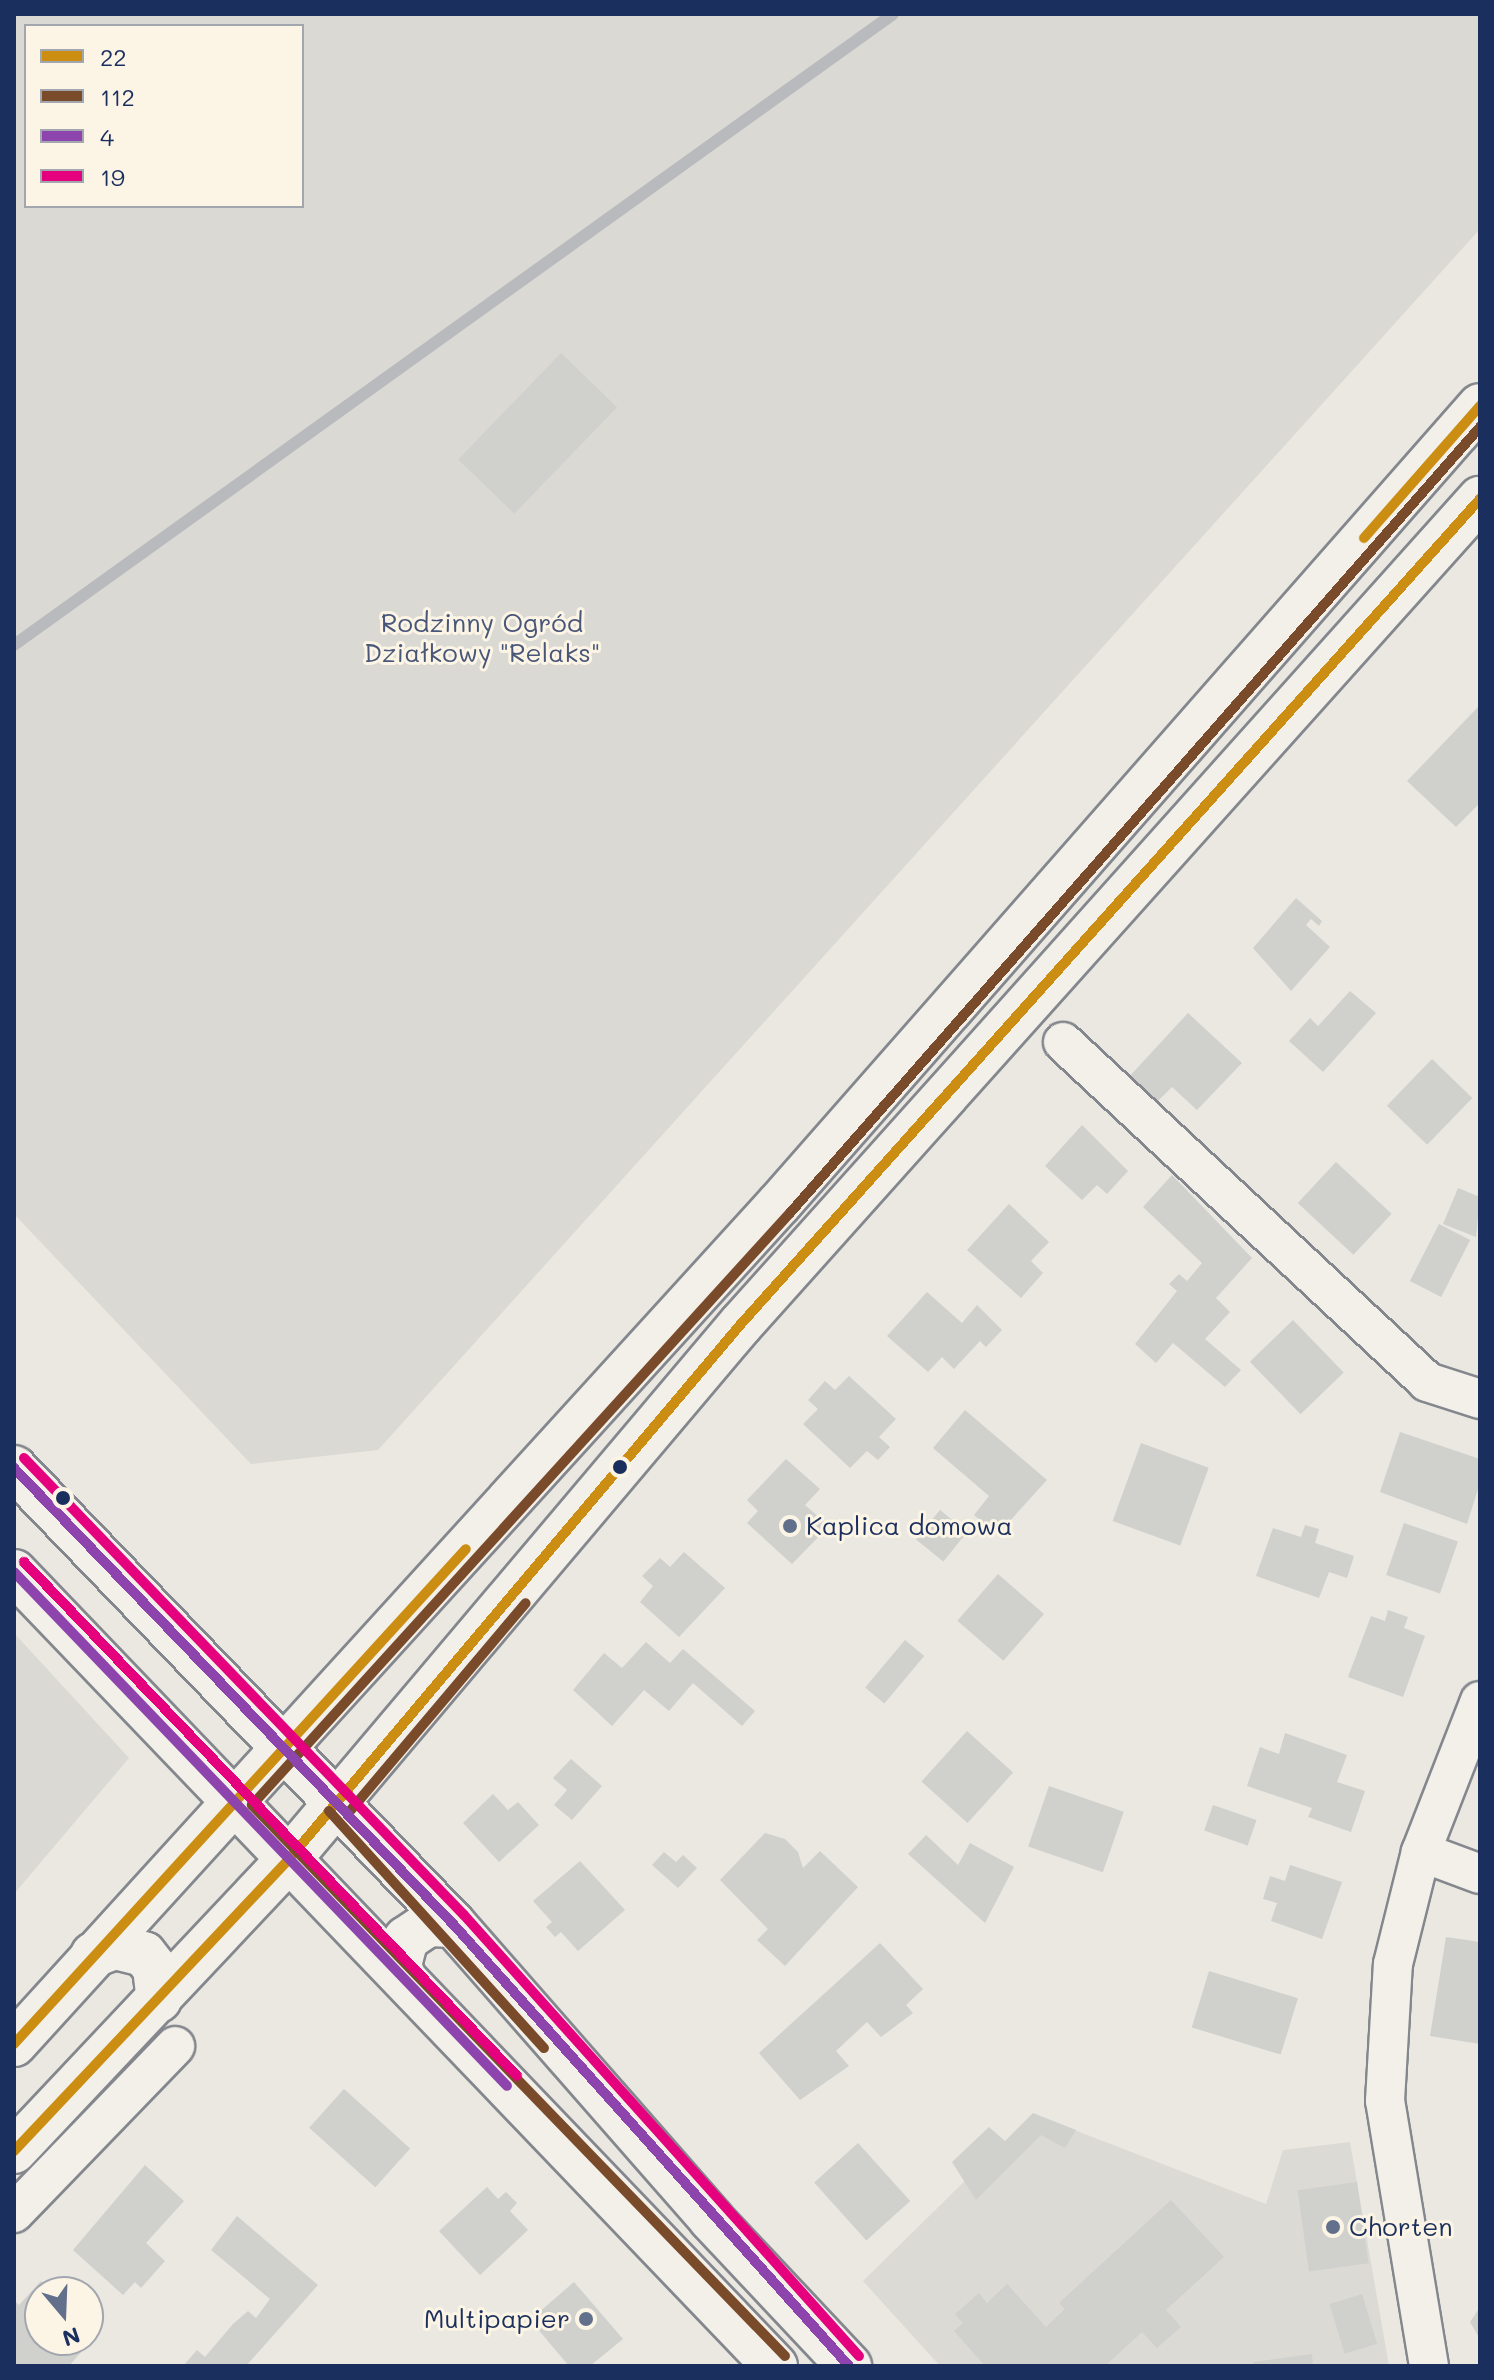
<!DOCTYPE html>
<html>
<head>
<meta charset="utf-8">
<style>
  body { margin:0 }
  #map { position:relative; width:1494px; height:2380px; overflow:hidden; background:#eae8e1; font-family:Mali,sans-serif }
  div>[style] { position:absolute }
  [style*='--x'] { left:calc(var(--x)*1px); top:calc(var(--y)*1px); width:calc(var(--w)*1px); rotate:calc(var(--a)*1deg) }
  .built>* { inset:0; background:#dbdad5 }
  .green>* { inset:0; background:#dbd9d4 }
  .stream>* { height:12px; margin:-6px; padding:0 6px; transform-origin:6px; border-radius:6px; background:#b8babe }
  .building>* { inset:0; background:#d0d0cd; transform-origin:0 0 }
  .roads { filter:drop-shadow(2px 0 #84878d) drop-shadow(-2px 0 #84878d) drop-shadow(0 2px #84878d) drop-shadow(0 -2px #84878d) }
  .street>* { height:38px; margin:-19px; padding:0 19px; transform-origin:19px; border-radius:19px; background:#f3f0ea }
  .secondary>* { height:44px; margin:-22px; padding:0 22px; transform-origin:22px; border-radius:22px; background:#f3f0ea }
  .primary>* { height:44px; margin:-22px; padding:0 22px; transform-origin:22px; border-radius:22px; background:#f3f0ea }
  .bus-1>* { height:10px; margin:-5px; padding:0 5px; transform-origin:5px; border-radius:5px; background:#cb8e13 }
  .bus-2>* { height:10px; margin:-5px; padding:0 5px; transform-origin:5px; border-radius:5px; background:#7a4b2a }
  .bus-3>* { height:10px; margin:-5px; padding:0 5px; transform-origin:5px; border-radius:5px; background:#8e44ad }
  .bus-4>* { height:10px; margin:-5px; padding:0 5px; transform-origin:5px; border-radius:5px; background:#e5007d }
  .dots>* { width:22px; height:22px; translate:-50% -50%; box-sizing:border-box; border:4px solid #fcf5e5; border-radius:50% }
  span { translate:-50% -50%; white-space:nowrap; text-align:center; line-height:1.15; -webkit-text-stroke:6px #fcf5e5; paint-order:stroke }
  .park-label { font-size:26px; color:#485679 }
  .poi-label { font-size:26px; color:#1b2f5e }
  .left { translate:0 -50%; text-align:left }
  .right { translate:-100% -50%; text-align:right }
  .frame { position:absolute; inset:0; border:16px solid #1b2f5e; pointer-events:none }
  .legend { position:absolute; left:24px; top:24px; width:280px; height:184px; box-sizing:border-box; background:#fcf5e5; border:2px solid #a2a6af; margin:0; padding:10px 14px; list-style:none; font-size:24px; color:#1b2f5e }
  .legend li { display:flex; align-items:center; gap:16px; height:40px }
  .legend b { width:40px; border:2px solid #a2a6af }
  .north { position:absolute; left:24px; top:2276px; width:80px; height:80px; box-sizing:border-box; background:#fcf5e5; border:2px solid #a2a6af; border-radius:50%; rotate:161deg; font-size:22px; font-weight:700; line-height:32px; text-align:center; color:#1b2f5e }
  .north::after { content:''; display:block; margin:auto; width:28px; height:36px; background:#63708c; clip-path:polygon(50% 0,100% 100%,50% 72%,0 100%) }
</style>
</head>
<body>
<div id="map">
  <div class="built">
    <i style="clip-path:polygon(1033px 2114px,1266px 2204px,1283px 2150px,1350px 2142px,1389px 2366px,940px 2366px,863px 2281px)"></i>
  </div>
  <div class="green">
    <i style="clip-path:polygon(evenodd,14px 14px,1480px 14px,1480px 229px,378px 1450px,251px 1464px,14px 1214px,14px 14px,26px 26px,302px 26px,302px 206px,26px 206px,26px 26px)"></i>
    <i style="clip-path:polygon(14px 1633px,129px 1758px,14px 1894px)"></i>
  </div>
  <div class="stream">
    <i style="--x:14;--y:645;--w:1082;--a:-35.67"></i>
  </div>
  <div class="building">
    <i style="left:561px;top:353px;width:78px;height:148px;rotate:44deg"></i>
    <i style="clip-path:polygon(1478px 707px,1480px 803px,1456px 827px,1407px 781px)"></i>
    <i style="clip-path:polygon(1296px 898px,1322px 921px,1319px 926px,1311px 919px,1306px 925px,1330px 947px,1291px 991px,1253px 948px)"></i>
    <i style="clip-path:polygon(1350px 991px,1376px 1013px,1323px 1072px,1289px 1041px,1310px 1018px,1318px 1026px)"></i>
    <i style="clip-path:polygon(1188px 1013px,1242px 1063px,1197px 1110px,1172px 1087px,1155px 1104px,1127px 1079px)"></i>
    <i style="left:1432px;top:1059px;width:56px;height:65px;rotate:44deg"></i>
    <i style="clip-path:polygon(1082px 1125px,1128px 1171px,1107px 1194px,1097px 1185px,1082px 1200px,1045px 1166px)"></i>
    <i style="left:1336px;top:1162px;width:76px;height:56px;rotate:43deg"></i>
    <i style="clip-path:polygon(1172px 1175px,1252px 1258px,1216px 1298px,1230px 1312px,1205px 1339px,1241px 1370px,1225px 1387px,1173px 1343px,1156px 1363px,1135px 1344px,1177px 1291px,1169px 1284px,1179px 1274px,1187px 1281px,1202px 1263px,1143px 1207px)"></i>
    <i style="clip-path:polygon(1458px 1188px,1480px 1197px,1476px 1237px,1443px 1224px)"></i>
    <i style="clip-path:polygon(1009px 1204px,1049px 1242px,1031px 1261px,1043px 1273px,1021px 1298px,967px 1250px)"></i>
    <i style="left:1439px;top:1224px;width:35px;height:64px;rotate:27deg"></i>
    <i style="clip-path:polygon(927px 1292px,962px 1323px,977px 1305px,1002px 1330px,986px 1347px,980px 1341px,954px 1369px,942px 1357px,928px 1372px,887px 1336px)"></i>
    <i style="left:1293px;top:1320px;width:73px;height:60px;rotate:46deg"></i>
    <i style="clip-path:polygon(849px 1376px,896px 1419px,879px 1437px,890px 1447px,878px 1460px,867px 1451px,850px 1468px,803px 1424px,818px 1409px,808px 1400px,825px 1381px,835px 1390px)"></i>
    <i style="clip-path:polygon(965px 1410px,1047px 1480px,997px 1535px,974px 1515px,989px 1496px,933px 1448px)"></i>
    <i style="clip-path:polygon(1400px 1432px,1480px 1459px,1480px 1483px,1467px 1524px,1380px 1492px)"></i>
    <i style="left:1141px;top:1443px;width:72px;height:83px;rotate:20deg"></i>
    <i style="clip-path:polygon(786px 1459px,820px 1489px,805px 1505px,829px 1526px,792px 1564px,747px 1523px,758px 1511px,747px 1500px)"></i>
    <i style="left:940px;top:1510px;width:35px;height:38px;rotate:39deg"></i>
    <i style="left:1404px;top:1523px;width:57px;height:55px;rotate:19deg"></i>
    <i style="clip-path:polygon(1305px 1525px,1319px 1529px,1315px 1543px,1354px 1556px,1347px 1578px,1329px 1572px,1319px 1598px,1256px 1576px,1273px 1528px,1301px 1537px)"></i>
    <i style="clip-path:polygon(684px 1552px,725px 1588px,679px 1637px,640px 1602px,653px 1586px,642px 1576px,660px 1558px,670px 1567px)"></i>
    <i style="left:998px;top:1574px;width:61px;height:62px;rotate:41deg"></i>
    <i style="clip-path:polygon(1388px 1610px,1408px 1617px,1404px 1628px,1425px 1636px,1403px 1697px,1348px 1677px,1371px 1616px,1385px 1621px)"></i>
    <i style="left:905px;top:1640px;width:25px;height:62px;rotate:40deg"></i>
    <i style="clip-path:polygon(646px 1642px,670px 1663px,683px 1649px,755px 1711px,742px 1726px,693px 1683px,669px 1711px,644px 1690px,612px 1726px,573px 1690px,604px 1653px,622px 1668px)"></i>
    <i style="left:967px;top:1731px;width:62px;height:68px;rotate:42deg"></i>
    <i style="clip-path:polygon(1285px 1733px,1347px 1755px,1337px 1782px,1365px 1791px,1351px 1832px,1308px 1817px,1312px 1808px,1247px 1786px,1260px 1747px,1279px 1754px)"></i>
    <i style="clip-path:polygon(571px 1759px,602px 1786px,572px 1820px,554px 1805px,567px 1790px,553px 1778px)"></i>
    <i style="left:1049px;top:1786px;width:79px;height:64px;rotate:19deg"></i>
    <i style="clip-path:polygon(493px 1794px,508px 1810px,518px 1802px,539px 1825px,499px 1862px,463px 1823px)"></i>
    <i style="left:1213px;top:1805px;width:46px;height:27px;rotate:19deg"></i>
    <i style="clip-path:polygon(765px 1833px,785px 1839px,798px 1852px,803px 1868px,820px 1851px,858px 1887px,785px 1966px,757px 1940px,768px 1929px,720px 1880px)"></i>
    <i style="clip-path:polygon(926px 1835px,958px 1865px,970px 1843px,1014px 1867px,985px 1923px,908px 1854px)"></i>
    <i style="clip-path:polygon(664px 1852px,676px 1862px,683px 1855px,697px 1868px,678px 1888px,652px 1865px)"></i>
    <i style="clip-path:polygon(580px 1861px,625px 1910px,578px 1951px,561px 1932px,555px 1937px,546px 1927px,552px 1922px,533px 1901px)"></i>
    <i style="clip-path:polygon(1290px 1865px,1342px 1882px,1322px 1939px,1271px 1921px,1277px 1903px,1263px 1899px,1270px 1876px,1285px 1881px)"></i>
    <i style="clip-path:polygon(1446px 1937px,1480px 1942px,1480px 2044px,1430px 2036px)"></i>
    <i style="clip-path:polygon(880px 1943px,923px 1989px,906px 2005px,913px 2013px,881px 2037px,867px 2022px,836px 2051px,849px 2066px,800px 2100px,759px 2053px)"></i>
    <i style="left:1209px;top:1971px;width:93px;height:59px;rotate:17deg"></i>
    <i style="left:344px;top:2089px;width:89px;height:52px;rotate:42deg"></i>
    <i style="clip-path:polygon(1033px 2113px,1076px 2130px,1065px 2148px,1041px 2135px,976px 2200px,952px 2162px,989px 2127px,1005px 2141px)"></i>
    <i style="left:858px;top:2143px;width:78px;height:59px;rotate:48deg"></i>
    <i style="clip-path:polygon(145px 2165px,184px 2201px,146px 2243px,165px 2261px,141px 2288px,135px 2282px,123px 2295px,73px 2250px)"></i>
    <i style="left:1357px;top:2182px;width:82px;height:60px;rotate:82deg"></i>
    <i style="clip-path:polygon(487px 2187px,498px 2199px,506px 2192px,517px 2203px,510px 2211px,528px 2230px,480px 2275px,439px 2231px)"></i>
    <i style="clip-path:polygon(1171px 2200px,1224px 2257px,1166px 2310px,1181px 2327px,1157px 2348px,1142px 2332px,1105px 2366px,985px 2366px,954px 2331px,963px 2323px,955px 2314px,979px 2293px,987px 2303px,1007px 2284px,1046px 2327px,1065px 2309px,1059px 2303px)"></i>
    <i style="clip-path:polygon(237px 2216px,318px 2285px,246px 2366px,183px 2366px,197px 2350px,205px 2357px,233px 2324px,248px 2311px,256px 2318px,270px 2299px,211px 2250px)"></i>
    <i style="clip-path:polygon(41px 2281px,52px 2292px,40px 2292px,40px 2340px,88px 2340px,88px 2325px,97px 2334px,69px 2366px,14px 2366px,14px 2300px,19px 2305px)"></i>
    <i style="clip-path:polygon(574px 2282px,623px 2339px,590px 2366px,569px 2366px,530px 2320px)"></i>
    <i style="left:1362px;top:2294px;width:52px;height:34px;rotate:73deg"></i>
    <i style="clip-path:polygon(1480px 2307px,1480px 2339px,1470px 2322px)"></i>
    <i style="clip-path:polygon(1312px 2354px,1313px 2366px,1254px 2366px,1253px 2362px)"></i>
  </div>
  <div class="roads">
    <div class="street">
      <i style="--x:1063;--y:1042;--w:498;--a:43"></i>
      <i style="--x:1427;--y:1382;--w:56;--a:17.8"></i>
      <i style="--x:1421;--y:1852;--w:63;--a:20.4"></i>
      <i style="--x:14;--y:2213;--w:232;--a:-46"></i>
      <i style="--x:1429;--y:2366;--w:269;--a:-99.4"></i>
      <i style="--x:1385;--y:2101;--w:137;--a:-86.7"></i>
      <i style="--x:1393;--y:1964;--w:115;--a:-76"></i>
      <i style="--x:1421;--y:1852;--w:162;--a:-68.7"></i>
    </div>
    <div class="secondary">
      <i style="--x:14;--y:1468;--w:634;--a:46.09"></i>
      <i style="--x:454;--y:1925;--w:390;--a:48.8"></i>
      <i style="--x:711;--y:2219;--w:202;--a:46.8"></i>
      <i style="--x:14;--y:1572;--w:1100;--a:46.22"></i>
      <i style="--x:403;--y:1976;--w:12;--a:-110"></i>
      <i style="--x:399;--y:1965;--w:27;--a:-75"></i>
      <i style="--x:406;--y:1939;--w:27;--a:-34"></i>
      <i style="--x:428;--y:1924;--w:26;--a:2"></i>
    </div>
    <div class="primary">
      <i style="--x:93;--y:1955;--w:23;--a:-20"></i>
      <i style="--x:115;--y:1947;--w:30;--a:14"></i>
      <i style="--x:144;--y:1954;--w:18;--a:52"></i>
      <i style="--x:155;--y:1968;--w:32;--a:83"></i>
      <i style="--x:14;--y:2044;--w:1136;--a:-47.68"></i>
      <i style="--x:779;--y:1204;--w:1062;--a:-48.7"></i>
      <i style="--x:14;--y:2151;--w:401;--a:-46.7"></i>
      <i style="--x:289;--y:1859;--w:700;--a:-49.81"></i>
      <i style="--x:741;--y:1324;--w:1108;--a:-48.15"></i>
    </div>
  </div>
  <div class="bus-1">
    <i style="--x:1364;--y:538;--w:176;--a:-48.7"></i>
    <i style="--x:14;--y:2044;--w:670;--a:-47.6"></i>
    <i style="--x:14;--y:2151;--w:401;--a:-46.7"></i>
    <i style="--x:289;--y:1859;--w:700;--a:-49.81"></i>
    <i style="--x:741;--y:1324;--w:1108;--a:-48.15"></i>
  </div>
  <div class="bus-2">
    <i style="--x:329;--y:1811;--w:320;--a:47.8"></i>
    <i style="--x:350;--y:1811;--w:272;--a:-49.8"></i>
    <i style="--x:785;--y:2356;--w:767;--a:-134.05"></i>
    <i style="--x:252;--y:1805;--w:800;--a:-47.74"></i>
    <i style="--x:790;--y:1213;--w:1046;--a:-48.72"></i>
  </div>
  <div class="bus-3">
    <i style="--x:14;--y:1468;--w:634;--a:46.09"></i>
    <i style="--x:454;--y:1925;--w:592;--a:48.15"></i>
    <i style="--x:14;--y:1572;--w:712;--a:46.19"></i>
  </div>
  <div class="bus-4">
    <i style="--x:24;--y:1458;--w:634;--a:46.09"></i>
    <i style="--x:464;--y:1915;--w:592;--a:48.15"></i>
    <i style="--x:24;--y:1562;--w:712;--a:46.19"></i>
  </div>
  <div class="dots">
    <i style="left:620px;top:1467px;background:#1b2f5e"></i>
    <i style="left:63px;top:1498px;background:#1b2f5e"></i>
    <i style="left:790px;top:1526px;background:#63708c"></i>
    <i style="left:1333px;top:2227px;background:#63708c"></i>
    <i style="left:586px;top:2319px;background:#63708c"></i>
  </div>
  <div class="park-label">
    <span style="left:482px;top:638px">Rodzinny Ogród<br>Działkowy "Relaks"</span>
  </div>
  <div class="poi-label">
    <span class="left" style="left:806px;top:1526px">Kaplica domowa</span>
    <span class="left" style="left:1349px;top:2227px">Chorten</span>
    <span class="right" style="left:570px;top:2319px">Multipapier</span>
  </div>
  <div class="frame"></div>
  <ul class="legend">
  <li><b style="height:10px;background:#cb8e13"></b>22</li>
  <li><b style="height:10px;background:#7a4b2a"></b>112</li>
  <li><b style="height:10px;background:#8e44ad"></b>4</li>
  <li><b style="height:10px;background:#e5007d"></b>19</li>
  </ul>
  <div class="north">N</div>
</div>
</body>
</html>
